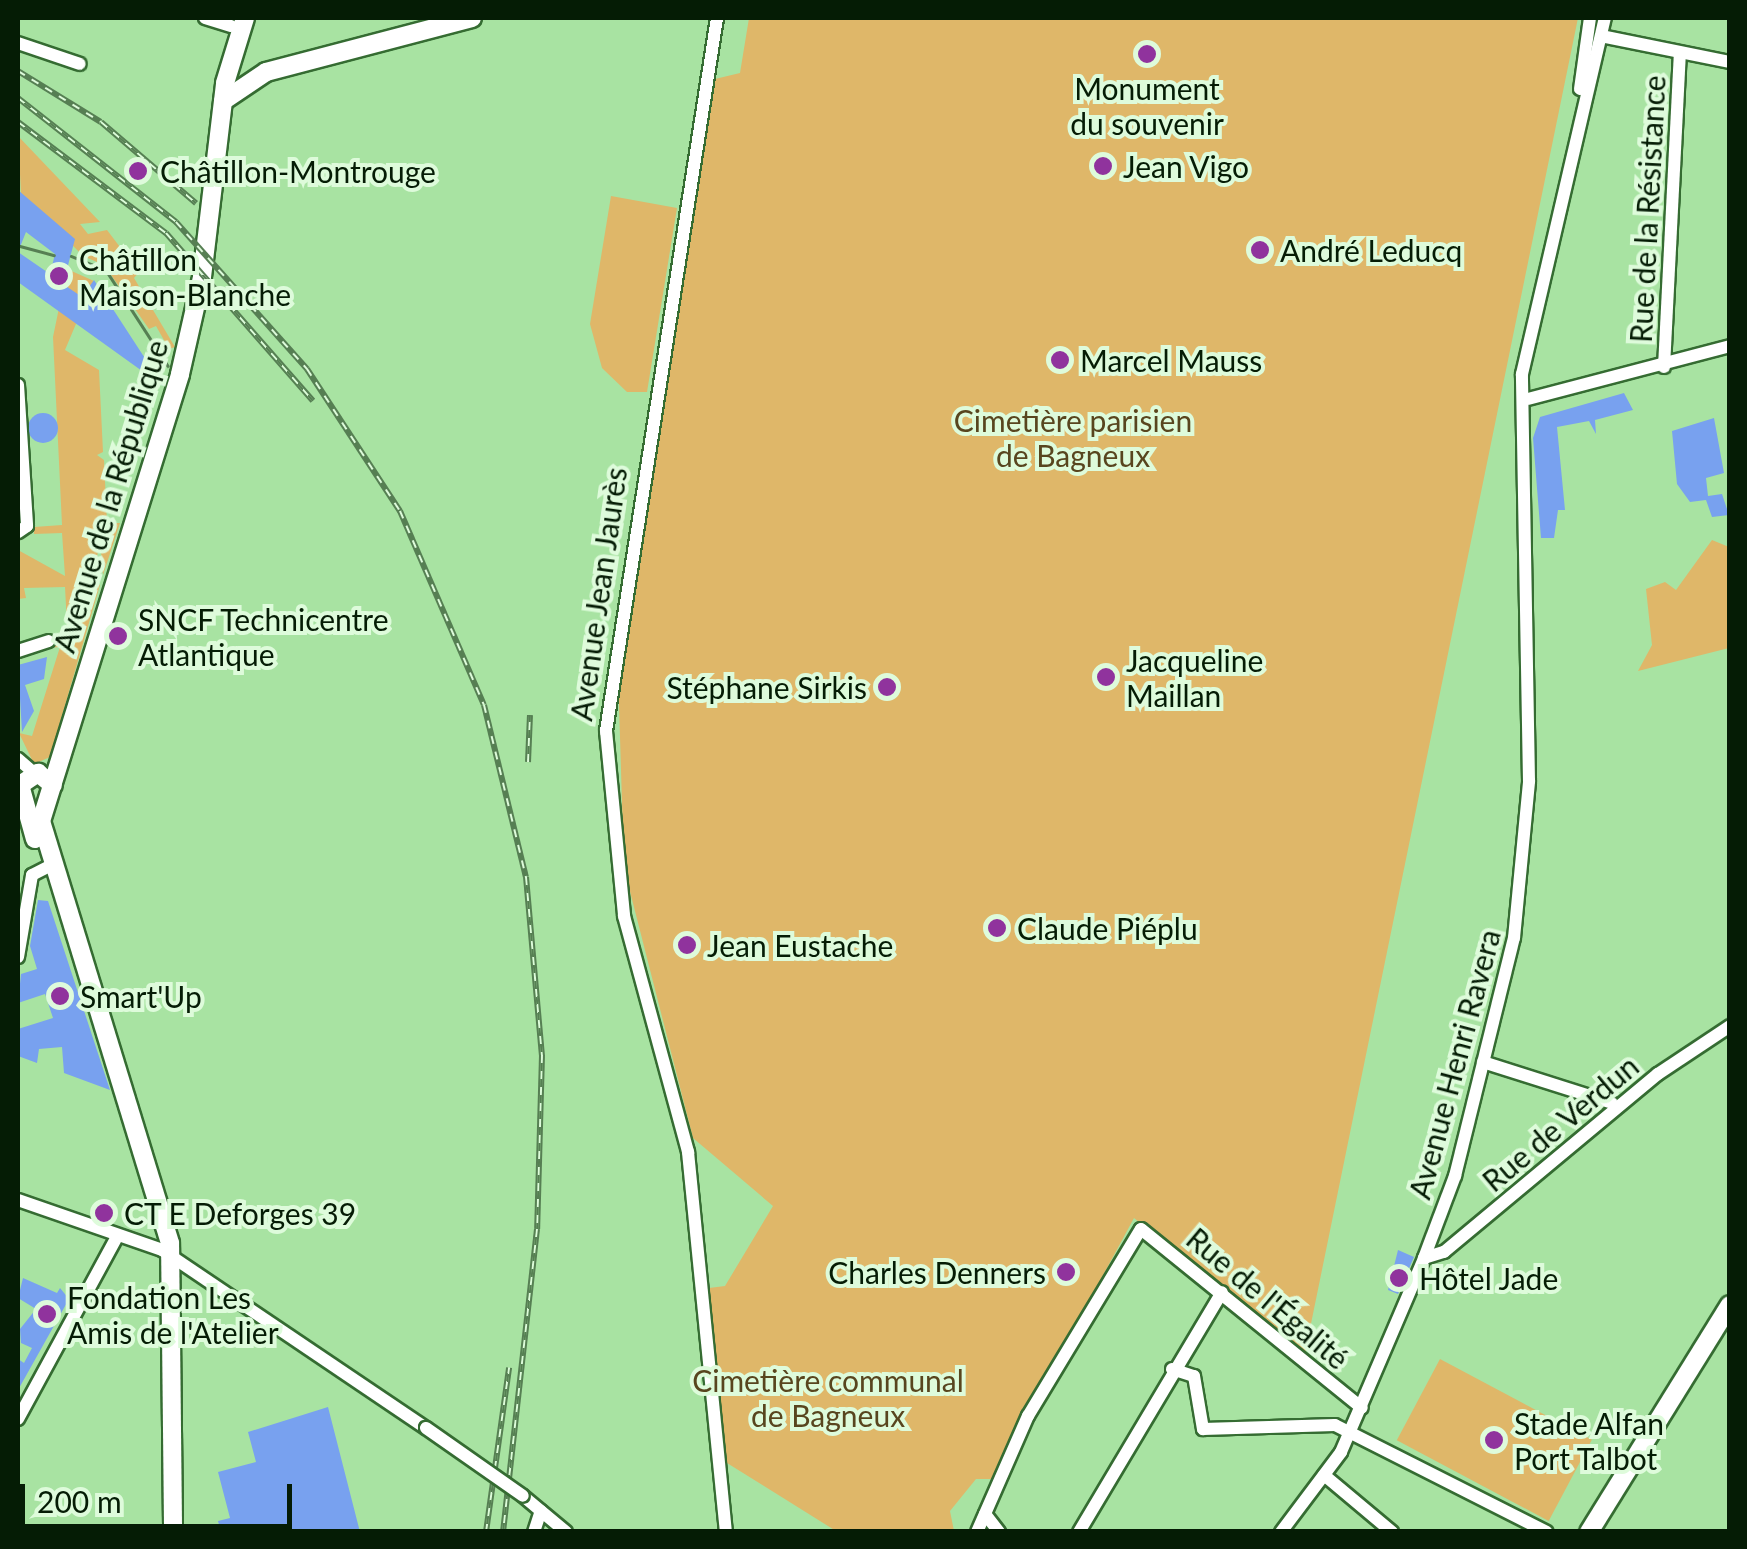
<!DOCTYPE html>
<html>
<head>
<meta charset="utf-8">
<style>
  body { margin:0 }
  #map { position:relative; width:1747px; height:1549px; overflow:hidden; background:#a8e3a2; font-family:Lato,sans-serif }
  div>[style] { position:absolute }
  [style*='--x'] { left:calc(var(--x)*1px); top:calc(var(--y)*1px); width:calc(var(--w)*1px); rotate:calc(var(--a)*1deg) }
  .green>* { inset:0; background:#dfb769; transform-origin:0 0 }
  .building>* { inset:0; background:#78a1ef }
  .round { border-radius:50% }
  .roads { filter:drop-shadow(2px 0 #356c32) drop-shadow(-2px 0 #356c32) drop-shadow(0 2px #356c32) drop-shadow(0 -2px #356c32) }
  .minor>* { height:12px; margin:-6px; padding:0 6px; transform-origin:6px; border-radius:6px; background:#fff }
  .major>* { height:18px; margin:-9px; padding:0 9px; transform-origin:9px; border-radius:9px; background:#fff }
  .tram>* { height:2.5px; margin:-1.25px; padding:0 1.25px; transform-origin:1.25px; border-radius:1.25px; background:#567f53 }
  .rail>* { height:6px; margin-top:-3px; transform-origin:0; background:repeating-linear-gradient(90deg,#defbdb 0 8px,#567f53 0 16px); box-sizing:border-box; border-block:2px solid #567f53 }
  .bridges { filter:drop-shadow(2px 0 #356c32) drop-shadow(-2px 0 #356c32) drop-shadow(0 2px #356c32) drop-shadow(0 -2px #356c32) }
  .minor-bridge>* { height:12px; margin:-6px; padding:0 6px; transform-origin:6px; border-radius:6px; background:#fff }
  .dots>* { width:28px; height:28px; translate:-50% -50%; box-sizing:border-box; border:5px solid #defbdb; border-radius:50% }
  span { translate:-50% -50%; white-space:nowrap; text-align:center; line-height:1.15; -webkit-text-stroke:8px #defbdb; paint-order:stroke }
  .poi-label { font-size:30px; color:#051c05 }
  .left { translate:0 -50%; text-align:left }
  .right { translate:-100% -50%; text-align:right }
  .street-label { font-size:30px; color:#051c05 }
  .park-label { font-size:30px; color:#58451e }
  .frame { position:absolute; inset:0; border:20px solid #051c05; pointer-events:none }
  .scale { position:absolute; left:20px; top:1484px; width:272px; height:45px; box-sizing:border-box; border:5px solid #051c05; border-top:0; padding-left:12px; font-size:30px; line-height:35px; white-space:nowrap; color:#051c05; -webkit-text-stroke:8px #defbdb; paint-order:stroke }
</style>
</head>
<body>
<div id="map">
  <div class="green">
    <i style="clip-path:polygon(749px 18px,1578px 18px,1305px 1353px,1134px 1218px,993px 1479px,976px 1479px,950px 1511px,954px 1531px,836px 1531px,727px 1463px,709px 1288px,725px 1286px,773px 1206px,693px 1138px,624px 868px,618px 672px,715px 79px,740px 73px)"></i>
    <i style="clip-path:polygon(18px 136px,100px 222px,80px 224px,88px 234px,107px 230px,139px 272px,134px 278px,175px 347px,169px 349px,156px 326px,149px 329px,104px 265px,83px 256px,21px 193px)"></i>
    <i style="clip-path:polygon(611px 196px,677px 208px,647px 392px,627px 392px,602px 368px,590px 324px)"></i>
    <i style="clip-path:polygon(67px 269px,94px 281px,65px 350px,99px 370px,103px 452px,97px 455px,104px 460px,107px 523px,120px 523px,103px 575px,100px 540px,93px 580px,100px 585px,50px 757px,34px 764px,19px 733px,32px 736px,60px 647px,44px 648px,61px 642px,67px 625px,65px 587px,24px 588px,26px 598px,18px 599px,18px 550px,65px 576px,62px 533px,34px 534px,34px 527px,62px 525px,53px 337px)"></i>
    <i style="clip-path:polygon(1712px 540px,1729px 547px,1729px 648px,1638px 671px,1652px 645px,1646px 589px,1665px 582px,1676px 590px)"></i>
    <i style="left:1440px;top:1359px;width:172px;height:92px;rotate:28deg"></i>
  </div>
  <div class="building">
    <i style="clip-path:polygon(evenodd,18px 190px,75px 239px,63px 284px,82px 297px,94px 280px,163px 386px,18px 282px,18px 190px,26px 232px,55px 254px,50px 274px,18px 252px,26px 232px)"></i>
    <i style="clip-path:polygon(1624px 393px,1633px 410px,1595px 420px,1596px 434px,1589px 421px,1557px 427px,1565px 510px,1558px 510px,1554px 538px,1541px 538px,1533px 438px,1540px 417px)"></i>
    <i class="round" style="left:28px;top:413px;width:30px;height:30px"></i>
    <i style="clip-path:polygon(1714px 418px,1724px 473px,1706px 478px,1708px 496px,1722px 494px,1729px 515px,1712px 517px,1706px 500px,1690px 502px,1677px 484px,1672px 431px)"></i>
    <i style="clip-path:polygon(47px 657px,44px 679px,25px 685px,34px 711px,22px 732px,18px 665px)"></i>
    <i style="clip-path:polygon(38px 900px,48px 901px,110px 1090px,64px 1073px,62px 1047px,39px 1049px,37px 1063px,18px 1056px,18px 1029px,53px 1018px,45px 994px,18px 1003px,21px 974px,37px 969px,30px 946px)"></i>
    <i style="clip-path:polygon(1398px 1250px,1414px 1257px,1398px 1294px,1388px 1290px)"></i>
    <i style="clip-path:polygon(23px 1278px,57px 1293px,60px 1288px,69px 1299px,18px 1390px,18px 1359px,24px 1363px,32px 1348px,21px 1343px,20px 1329px,36px 1309px,18px 1298px)"></i>
    <i style="clip-path:polygon(328px 1407px,360px 1532px,221px 1532px,218px 1521px,230px 1518px,218px 1472px,256px 1462px,248px 1432px)"></i>
  </div>
  <div class="roads">
    <div class="minor">
      <i style="--x:205;--y:18;--w:27;--a:17"></i>
      <i style="--x:717;--y:18;--w:722;--a:98.85"></i>
      <i style="--x:606;--y:731;--w:186;--a:84.4"></i>
      <i style="--x:624;--y:916;--w:245;--a:74.8"></i>
      <i style="--x:688;--y:1152;--w:382;--a:84.3"></i>
      <i style="--x:1601;--y:36;--w:132;--a:11.4"></i>
      <i style="--x:18;--y:43;--w:65;--a:18.7"></i>
      <i style="--x:1580;--y:89;--w:72;--a:-82"></i>
      <i style="--x:1664;--y:367;--w:314;--a:-87.1"></i>
      <i style="--x:18;--y:385;--w:141;--a:86.3"></i>
      <i style="--x:27;--y:526;--w:11;--a:146"></i>
      <i style="--x:1528;--y:399;--w:209;--a:-14.7"></i>
      <i style="--x:18;--y:651;--w:32;--a:-18"></i>
      <i style="--x:18;--y:759;--w:21;--a:41"></i>
      <i style="--x:18;--y:957;--w:83;--a:-80.3"></i>
      <i style="--x:32;--y:875;--w:22;--a:-27"></i>
      <i style="--x:1483;--y:1062;--w:135;--a:17.6"></i>
      <i style="--x:18;--y:1200;--w:152;--a:19.1"></i>
      <i style="--x:162;--y:1250;--w:318;--a:34"></i>
      <i style="--x:1424;--y:1258;--w:21;--a:-17"></i>
      <i style="--x:1444;--y:1252;--w:278;--a:-39.8"></i>
      <i style="--x:1658;--y:1074;--w:87;--a:-33.7"></i>
      <i style="--x:1172;--y:1369;--w:23;--a:18"></i>
      <i style="--x:1194;--y:1376;--w:54;--a:80.4"></i>
      <i style="--x:1203;--y:1429;--w:132;--a:-1.7"></i>
      <i style="--x:1335;--y:1425;--w:237;--a:26.8"></i>
      <i style="--x:18;--y:1419;--w:209;--a:-61.5"></i>
      <i style="--x:1324;--y:1475;--w:89;--a:40"></i>
      <i style="--x:523;--y:1496;--w:56;--a:39.9"></i>
      <i style="--x:985;--y:1514;--w:23;--a:52"></i>
      <i style="--x:534;--y:1532;--w:22;--a:-72"></i>
      <i style="--x:977;--y:1532;--w:127;--a:-66.3"></i>
      <i style="--x:1028;--y:1416;--w:218;--a:-58.9"></i>
      <i style="--x:1141;--y:1229;--w:284;--a:39"></i>
      <i style="--x:1079;--y:1532;--w:279;--a:-59.2"></i>
      <i style="--x:1281;--y:1532;--w:100;--a:-53.1"></i>
      <i style="--x:1341;--y:1452;--w:211;--a:-66.8"></i>
      <i style="--x:1424;--y:1258;--w:88;--a:-69.3"></i>
      <i style="--x:1455;--y:1176;--w:245;--a:-76.1"></i>
      <i style="--x:1514;--y:938;--w:158;--a:-84.5"></i>
      <i style="--x:1529;--y:781;--w:407;--a:-91"></i>
      <i style="--x:1522;--y:374;--w:366;--a:-76.9"></i>
    </div>
    <div class="major">
      <i style="--x:223;--y:101;--w:52;--a:-34"></i>
      <i style="--x:266;--y:72;--w:213;--a:-14.7"></i>
      <i style="--x:35;--y:839;--w:56;--a:-105.5"></i>
      <i style="--x:20;--y:785;--w:22;--a:-34"></i>
      <i style="--x:38;--y:773;--w:19;--a:39"></i>
      <i style="--x:173;--y:1525;--w:282;--a:-90.6"></i>
      <i style="--x:170;--y:1243;--w:441;--a:-107"></i>
      <i style="--x:41;--y:821;--w:468;--a:-72.7"></i>
      <i style="--x:180;--y:374;--w:99;--a:-77.2"></i>
      <i style="--x:202;--y:277;--w:195;--a:-83.2"></i>
      <i style="--x:225;--y:83;--w:68;--a:-72.9"></i>
      <i style="--x:1589;--y:1532;--w:267;--a:-58.2"></i>
    </div>
  </div>
  <div class="tram">
    <i style="--x:20;--y:246;--w:35;--a:15"></i>
    <i style="--x:71;--y:256;--w:38;--a:22"></i>
    <i style="--x:106;--y:270;--w:114;--a:57.1"></i>
  </div>
  <div class="rail">
    <i style="--x:18;--y:71;--w:97;--a:31.6"></i>
    <i style="--x:101;--y:122;--w:125;--a:40.5"></i>
    <i style="--x:18;--y:98;--w:201;--a:38.1"></i>
    <i style="--x:176;--y:222;--w:197;--a:48.3"></i>
    <i style="--x:307;--y:369;--w:170;--a:56.8"></i>
    <i style="--x:400;--y:511;--w:211;--a:66.6"></i>
    <i style="--x:484;--y:705;--w:177;--a:76.3"></i>
    <i style="--x:526;--y:877;--w:179;--a:84.9"></i>
    <i style="--x:542;--y:1055;--w:174;--a:91.6"></i>
    <i style="--x:537;--y:1229;--w:305;--a:96.4"></i>
    <i style="--x:18;--y:122;--w:185;--a:36.9"></i>
    <i style="--x:166;--y:233;--w:223;--a:48.8"></i>
    <i style="--x:528;--y:762;--w:47;--a:-87.6"></i>
    <i style="--x:486;--y:1532;--w:166;--a:-82"></i>
  </div>
  <div class="bridges">
    <div class="minor-bridge">
      <i style="--x:426;--y:1428;--w:118;--a:35"></i>
    </div>
  </div>
  <div class="dots">
    <i style="left:1147px;top:54px;background:#90339d"></i>
    <i style="left:1103px;top:166px;background:#90339d"></i>
    <i style="left:138px;top:171px;background:#90339d"></i>
    <i style="left:1260px;top:250px;background:#90339d"></i>
    <i style="left:59px;top:276px;background:#90339d"></i>
    <i style="left:1060px;top:360px;background:#90339d"></i>
    <i style="left:118px;top:636px;background:#90339d"></i>
    <i style="left:1106px;top:677px;background:#90339d"></i>
    <i style="left:887px;top:687px;background:#90339d"></i>
    <i style="left:997px;top:928px;background:#90339d"></i>
    <i style="left:687px;top:945px;background:#90339d"></i>
    <i style="left:60px;top:996px;background:#90339d"></i>
    <i style="left:104px;top:1213px;background:#90339d"></i>
    <i style="left:1066px;top:1272px;background:#90339d"></i>
    <i style="left:1399px;top:1278px;background:#90339d"></i>
    <i style="left:47px;top:1314px;background:#90339d"></i>
    <i style="left:1494px;top:1440px;background:#90339d"></i>
  </div>
  <div class="poi-label">
    <span style="left:1147px;top:105px">Monument<br>du souvenir</span>
    <span class="left" style="left:1123px;top:166px">Jean Vigo</span>
    <span class="left" style="left:160px;top:171px">Châtillon-Montrouge</span>
    <span class="left" style="left:1280px;top:250px">André Leducq</span>
    <span class="left" style="left:79px;top:276px">Châtillon<br>Maison-Blanche</span>
    <span class="left" style="left:1080px;top:360px">Marcel Mauss</span>
    <span class="left" style="left:138px;top:636px">SNCF Technicentre<br>Atlantique</span>
    <span class="left" style="left:1126px;top:677px">Jacqueline<br>Maillan</span>
    <span class="right" style="left:867px;top:687px">Stéphane Sirkis</span>
    <span class="left" style="left:1017px;top:928px">Claude Piéplu</span>
    <span class="left" style="left:707px;top:945px">Jean Eustache</span>
    <span class="left" style="left:80px;top:996px">Smart'Up</span>
    <span class="left" style="left:124px;top:1213px">CT E Deforges 39</span>
    <span class="right" style="left:1046px;top:1272px">Charles Denners</span>
    <span class="left" style="left:1419px;top:1278px">Hôtel Jade</span>
    <span class="left" style="left:67px;top:1314px">Fondation Les<br>Amis de l'Atelier</span>
    <span class="left" style="left:1514px;top:1440px">Stade Alfan<br>Port Talbot</span>
  </div>
  <div class="street-label">
    <span style="left:1647px;top:209px;rotate:-87deg">Rue de la Résistance</span>
    <span style="left:110px;top:496px;rotate:-73deg">Avenue de la République</span>
    <span style="left:598px;top:594px;rotate:-82deg">Avenue Jean Jaurès</span>
    <span style="left:1454px;top:1064px;rotate:-75deg">Avenue Henri Ravera</span>
    <span style="left:1560px;top:1123px;rotate:-40deg">Rue de Verdun</span>
    <span style="left:1268px;top:1298px;rotate:40deg">Rue de l'Égalité</span>
  </div>
  <div class="park-label">
    <span style="left:1073px;top:437px">Cimetière parisien<br>de Bagneux</span>
    <span style="left:828px;top:1397px">Cimetière communal<br>de Bagneux</span>
  </div>
  <div class="frame"></div>
  <div class="scale">200 m</div>
</div>
</body>
</html>
